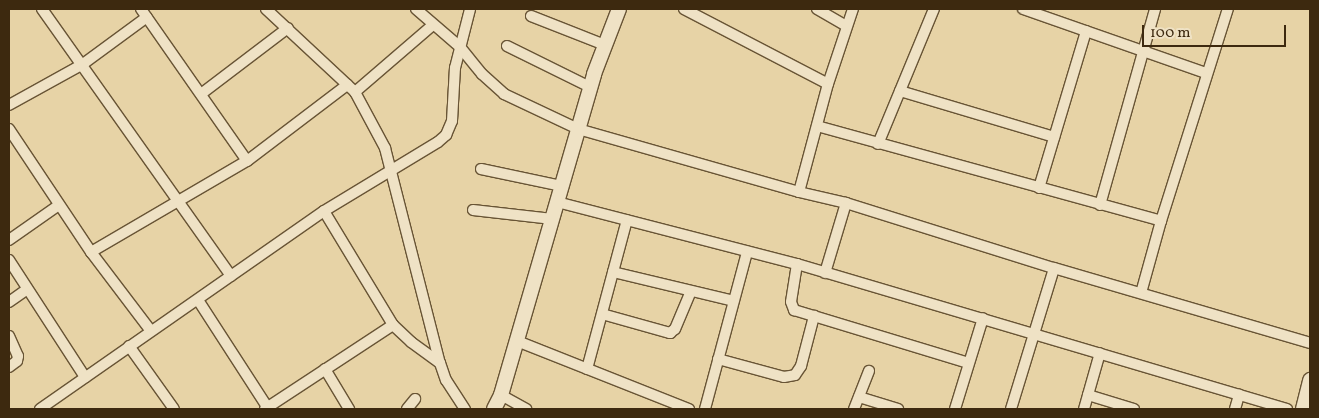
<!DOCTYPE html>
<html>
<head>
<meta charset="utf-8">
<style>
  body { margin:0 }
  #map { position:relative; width:1319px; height:418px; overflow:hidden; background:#e7d3a6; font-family:Vollkorn,serif }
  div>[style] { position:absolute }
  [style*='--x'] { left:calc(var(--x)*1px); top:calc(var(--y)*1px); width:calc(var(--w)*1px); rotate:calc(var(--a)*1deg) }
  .roads { filter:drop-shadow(1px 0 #685435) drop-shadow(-1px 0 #685435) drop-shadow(0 1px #685435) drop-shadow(0 -1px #685435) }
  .street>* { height:10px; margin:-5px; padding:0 5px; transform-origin:5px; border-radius:5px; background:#efe2c5 }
  .secondary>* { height:14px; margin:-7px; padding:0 7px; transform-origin:7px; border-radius:7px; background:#efe2c5 }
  span { translate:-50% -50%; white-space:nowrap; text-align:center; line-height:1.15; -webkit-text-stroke:4.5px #efe2c5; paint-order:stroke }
  .frame { position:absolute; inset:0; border:10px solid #3d290f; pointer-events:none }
  .scale { position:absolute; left:1142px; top:25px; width:144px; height:22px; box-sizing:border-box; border:2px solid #3d290f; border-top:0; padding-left:6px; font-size:15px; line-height:18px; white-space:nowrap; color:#3d290f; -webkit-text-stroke:4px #efe2c5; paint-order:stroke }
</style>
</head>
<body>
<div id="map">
  <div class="roads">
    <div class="street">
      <i style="--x:42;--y:9;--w:327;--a:54.7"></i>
      <i style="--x:141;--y:9;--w:185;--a:55.1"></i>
      <i style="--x:247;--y:161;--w:126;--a:-37.2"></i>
      <i style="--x:266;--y:9;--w:122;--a:43"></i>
      <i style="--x:355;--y:92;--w:64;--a:61.8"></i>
      <i style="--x:385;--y:148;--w:222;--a:75.7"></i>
      <i style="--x:440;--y:363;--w:18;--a:71"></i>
      <i style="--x:446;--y:380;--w:35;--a:57"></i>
      <i style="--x:416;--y:9;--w:58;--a:40.8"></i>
      <i style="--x:460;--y:47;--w:35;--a:51"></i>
      <i style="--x:482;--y:74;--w:30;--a:42"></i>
      <i style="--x:504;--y:94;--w:82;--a:25.3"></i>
      <i style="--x:578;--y:129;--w:230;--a:15.9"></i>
      <i style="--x:799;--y:192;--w:48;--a:13.2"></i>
      <i style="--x:846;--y:203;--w:218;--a:17.4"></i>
      <i style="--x:1054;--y:268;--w:267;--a:16.3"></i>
      <i style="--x:684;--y:9;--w:162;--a:27.5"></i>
      <i style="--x:817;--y:9;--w:34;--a:30"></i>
      <i style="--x:1023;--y:9;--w:194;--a:19.3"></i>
      <i style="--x:531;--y:16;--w:79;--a:21.4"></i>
      <i style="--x:507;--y:46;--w:93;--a:26.3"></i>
      <i style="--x:900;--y:91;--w:161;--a:16.6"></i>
      <i style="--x:355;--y:92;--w:103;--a:-40.7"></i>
      <i style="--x:201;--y:94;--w:109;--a:-37.2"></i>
      <i style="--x:9;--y:105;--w:85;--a:-29"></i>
      <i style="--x:83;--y:64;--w:79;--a:-36.3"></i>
      <i style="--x:817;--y:126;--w:357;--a:15.4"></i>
      <i style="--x:9;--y:129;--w:148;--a:56.3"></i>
      <i style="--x:91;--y:252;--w:181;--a:-30.3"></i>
      <i style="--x:878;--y:144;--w:146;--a:-67.5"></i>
      <i style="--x:481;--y:169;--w:83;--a:11.9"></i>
      <i style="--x:1039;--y:188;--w:164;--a:-73.3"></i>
      <i style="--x:799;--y:192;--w:112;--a:-75"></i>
      <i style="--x:828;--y:84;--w:79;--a:-71.6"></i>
      <i style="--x:557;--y:202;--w:248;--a:14.5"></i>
      <i style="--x:797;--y:264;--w:511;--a:16.48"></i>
      <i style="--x:1100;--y:205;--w:204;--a:-74.3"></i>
      <i style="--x:473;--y:210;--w:80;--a:6.5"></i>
      <i style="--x:324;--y:211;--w:133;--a:58.8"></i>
      <i style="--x:393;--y:325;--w:25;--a:43"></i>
      <i style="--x:411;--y:342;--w:36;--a:36"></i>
      <i style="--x:9;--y:240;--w:61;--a:-35"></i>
      <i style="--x:91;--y:252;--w:99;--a:52.8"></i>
      <i style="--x:9;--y:260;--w:140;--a:57"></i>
      <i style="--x:797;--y:264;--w:38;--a:99"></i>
      <i style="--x:791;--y:302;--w:9;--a:69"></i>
      <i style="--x:794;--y:310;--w:182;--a:16.9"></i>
      <i style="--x:613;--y:272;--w:124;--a:13.5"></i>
      <i style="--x:825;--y:273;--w:73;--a:-73.3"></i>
      <i style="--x:1141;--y:293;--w:75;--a:-74.5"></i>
      <i style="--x:1161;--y:221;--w:222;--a:-72.5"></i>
      <i style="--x:198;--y:300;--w:129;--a:57.1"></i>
      <i style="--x:9;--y:302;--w:21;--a:-35"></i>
      <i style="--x:602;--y:314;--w:71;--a:15.6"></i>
      <i style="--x:670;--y:333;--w:6;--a:-39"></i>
      <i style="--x:675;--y:329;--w:41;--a:-67.2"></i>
      <i style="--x:9;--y:336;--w:22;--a:66"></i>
      <i style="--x:18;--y:356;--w:5;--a:101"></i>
      <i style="--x:17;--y:361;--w:10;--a:143"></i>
      <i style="--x:517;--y:341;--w:185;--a:21.6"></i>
      <i style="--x:129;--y:346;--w:77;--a:54.5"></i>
      <i style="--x:718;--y:359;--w:68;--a:15.3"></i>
      <i style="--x:784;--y:377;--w:11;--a:-10"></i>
      <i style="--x:795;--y:375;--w:11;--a:-56"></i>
      <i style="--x:801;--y:366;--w:52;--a:-75.4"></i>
      <i style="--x:325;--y:369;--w:47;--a:59"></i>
      <i style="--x:587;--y:369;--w:154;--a:-75"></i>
      <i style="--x:501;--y:395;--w:29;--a:29"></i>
      <i style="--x:1088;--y:395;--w:48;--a:16.9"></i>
      <i style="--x:859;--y:397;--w:41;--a:17.1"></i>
      <i style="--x:40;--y:409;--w:346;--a:-34.9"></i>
      <i style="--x:324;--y:211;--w:133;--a:-31.2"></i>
      <i style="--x:438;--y:142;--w:11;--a:-41"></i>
      <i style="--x:446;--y:135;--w:15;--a:-67"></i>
      <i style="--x:452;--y:121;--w:53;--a:-86.8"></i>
      <i style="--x:455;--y:68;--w:61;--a:-75.7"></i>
      <i style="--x:265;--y:409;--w:153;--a:-33.3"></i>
      <i style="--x:407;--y:409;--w:13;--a:-51"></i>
      <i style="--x:705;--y:409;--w:163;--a:-75"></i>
      <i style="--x:854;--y:409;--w:41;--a:-68.5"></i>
      <i style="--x:955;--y:409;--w:95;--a:-72.9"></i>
      <i style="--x:1011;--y:409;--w:147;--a:-73"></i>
      <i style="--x:1084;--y:409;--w:58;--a:-74.1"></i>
      <i style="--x:1235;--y:409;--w:15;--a:-74"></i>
    </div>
    <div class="secondary">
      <i style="--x:494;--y:409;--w:16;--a:-63"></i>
      <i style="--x:501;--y:395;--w:334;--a:-73.8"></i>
      <i style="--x:594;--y:74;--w:70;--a:-69"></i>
      <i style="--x:1303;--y:409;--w:30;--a:-76"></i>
    </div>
  </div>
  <div class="frame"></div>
  <div class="scale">100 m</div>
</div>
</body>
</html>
